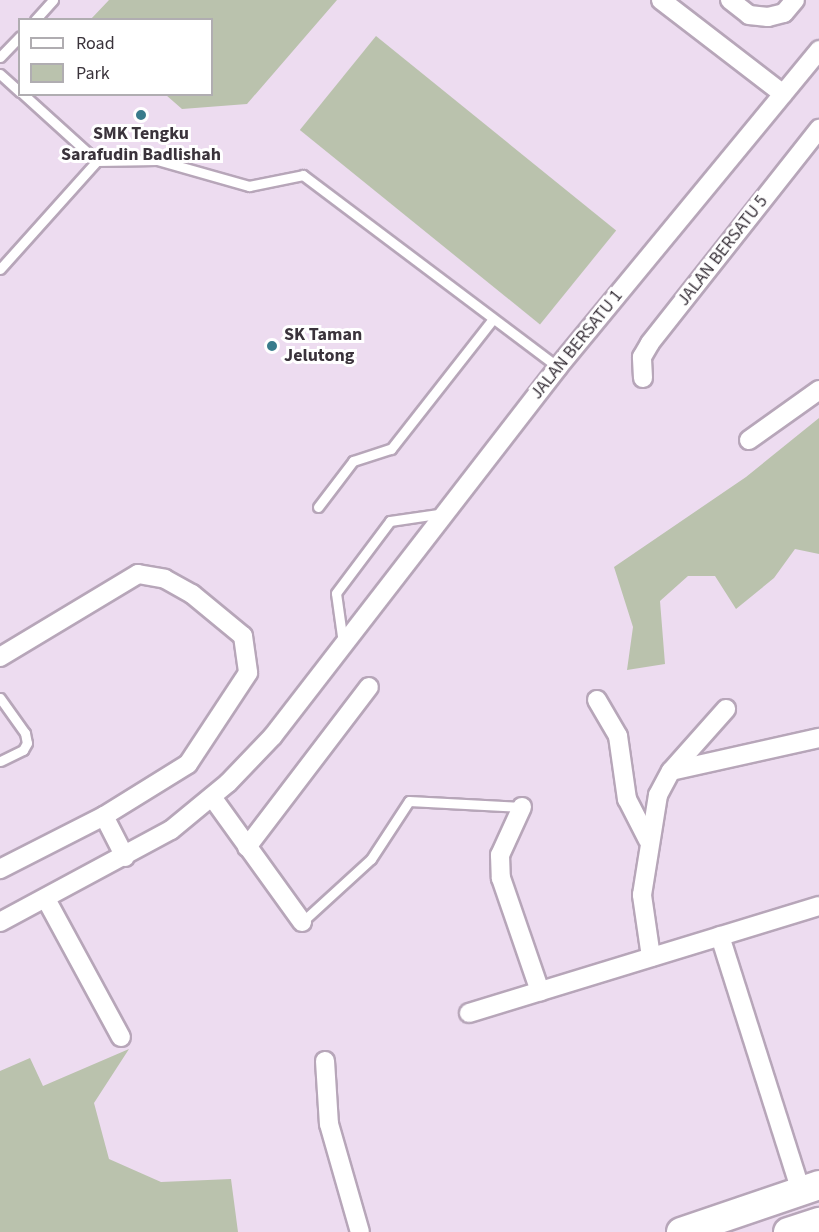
<!DOCTYPE html>
<html>
<head>
<meta charset="utf-8">
<style>
  body { margin:0 }
  #map { position:relative; width:819px; height:1232px; overflow:hidden; background:#eddcf0; font-family:"Source Sans 3",sans-serif }
  div>[style] { position:absolute }
  [style*='--x'] { left:calc(var(--x)*1px); top:calc(var(--y)*1px); width:calc(var(--w)*1px); rotate:calc(var(--a)*1deg) }
  .green>* { inset:0; background:#bac2ad; transform-origin:0 0 }
  .roads { filter:drop-shadow(2px 0 #b7a6b9) drop-shadow(-2px 0 #b7a6b9) drop-shadow(0 2px #b7a6b9) drop-shadow(0 -2px #b7a6b9) }
  .service>* { height:9px; margin:-4.5px; padding:0 4.5px; transform-origin:4.5px; border-radius:4.5px; background:#fff }
  .minor>* { height:18px; margin:-9px; padding:0 9px; transform-origin:9px; border-radius:9px; background:#fff }
  .primary>* { height:28px; margin:-14px; padding:0 14px; transform-origin:14px; border-radius:14px; background:#fff }
  .dots>* { width:16px; height:16px; translate:-50% -50%; box-sizing:border-box; border:3px solid #fff; border-radius:50% }
  span { translate:-50% -50%; white-space:nowrap; text-align:center; line-height:1.15; -webkit-text-stroke:6px #fff; paint-order:stroke }
  .poi-label { font-size:18px; color:#3a333b; font-weight:700 }
  .left { translate:0 -50%; text-align:left }
  .street-label { font-size:18px; color:#3a333b }
  .legend { position:absolute; left:18px; top:18px; width:195px; height:78px; box-sizing:border-box; background:#fff; border:2px solid #b0adb1; margin:0; padding:8px 10px; list-style:none; font-size:18px; color:#3a333b }
  .legend li { display:flex; align-items:center; gap:12px; height:30px }
  .legend b { width:30px; border:2px solid #b0adb1 }
</style>
</head>
<body>
<div id="map">
  <div class="green">
    <i style="clip-path:polygon(109px 0,337px 0,247px 104px,182px 109px,166px 95px,212px 94px,212px 20px,91px 19px)"></i>
    <i style="left:376px;top:36px;width:309px;height:121px;rotate:39deg"></i>
    <i style="clip-path:polygon(819px 418px,819px 554px,795px 549px,774px 578px,736px 609px,715px 576px,688px 576px,660px 601px,665px 664px,627px 670px,633px 627px,614px 567px,746px 477px)"></i>
    <i style="clip-path:polygon(129px 1049px,94px 1103px,109px 1159px,161px 1182px,231px 1179px,238px 1232px,0 1232px,0 1071px,30px 1058px,43px 1086px)"></i>
  </div>
  <div class="roads">
    <div class="service">
      <i style="--x:35;--y:20;--w:27;--a:-48"></i>
      <i style="--x:0;--y:57;--w:29;--a:-46"></i>
      <i style="--x:0;--y:74;--w:27;--a:42"></i>
      <i style="--x:23;--y:94;--w:100;--a:42.2"></i>
      <i style="--x:97;--y:161;--w:60;--a:-1"></i>
      <i style="--x:157;--y:160;--w:96;--a:15.8"></i>
      <i style="--x:249;--y:186;--w:55;--a:-11.5"></i>
      <i style="--x:303;--y:175;--w:319;--a:37"></i>
      <i style="--x:0;--y:269;--w:145;--a:-48.1"></i>
      <i style="--x:318;--y:507;--w:58;--a:-52.7"></i>
      <i style="--x:353;--y:461;--w:40;--a:-18"></i>
      <i style="--x:391;--y:449;--w:164;--a:-51.9"></i>
      <i style="--x:343;--y:643;--w:50;--a:-98"></i>
      <i style="--x:336;--y:593;--w:90;--a:-53.1"></i>
      <i style="--x:390;--y:521;--w:56;--a:-8.3"></i>
      <i style="--x:0;--y:698;--w:43;--a:54.5"></i>
      <i style="--x:25;--y:733;--w:10;--a:79"></i>
      <i style="--x:27;--y:743;--w:8;--a:120"></i>
      <i style="--x:23;--y:750;--w:25;--a:154"></i>
      <i style="--x:302;--y:922;--w:93;--a:-42.4"></i>
      <i style="--x:371;--y:859;--w:69;--a:-56.8"></i>
      <i style="--x:409;--y:801;--w:113;--a:3"></i>
    </div>
    <div class="minor">
      <i style="--x:661;--y:0;--w:154;--a:37.6"></i>
      <i style="--x:730;--y:0;--w:24;--a:38"></i>
      <i style="--x:749;--y:15;--w:19;--a:6"></i>
      <i style="--x:768;--y:17;--w:16;--a:-14"></i>
      <i style="--x:784;--y:13;--w:17;--a:-50"></i>
      <i style="--x:643;--y:378;--w:21;--a:-93"></i>
      <i style="--x:642;--y:357;--w:16;--a:-60"></i>
      <i style="--x:650;--y:343;--w:273;--a:-51.7"></i>
      <i style="--x:749;--y:440;--w:86;--a:-35.5"></i>
      <i style="--x:0;--y:657;--w:161;--a:-31"></i>
      <i style="--x:138;--y:574;--w:27;--a:10"></i>
      <i style="--x:165;--y:579;--w:31;--a:29"></i>
      <i style="--x:192;--y:594;--w:66;--a:39.5"></i>
      <i style="--x:243;--y:636;--w:37;--a:82"></i>
      <i style="--x:248;--y:673;--w:109;--a:123.4"></i>
      <i style="--x:188;--y:764;--w:99;--a:148.2"></i>
      <i style="--x:104;--y:816;--w:117;--a:153"></i>
      <i style="--x:597;--y:700;--w:42;--a:59.7"></i>
      <i style="--x:618;--y:736;--w:64;--a:81.9"></i>
      <i style="--x:627;--y:799;--w:46;--a:62.9"></i>
      <i style="--x:671;--y:771;--w:152;--a:-12.6"></i>
      <i style="--x:212;--y:797;--w:154;--a:54.2"></i>
      <i style="--x:522;--y:807;--w:53;--a:114.6"></i>
      <i style="--x:500;--y:855;--w:23;--a:88"></i>
      <i style="--x:501;--y:878;--w:120;--a:71"></i>
      <i style="--x:104;--y:816;--w:46;--a:62.9"></i>
      <i style="--x:247;--y:847;--w:201;--a:-52.7"></i>
      <i style="--x:46;--y:899;--w:157;--a:61.5"></i>
      <i style="--x:0;--y:922;--w:194;--a:-28.3"></i>
      <i style="--x:171;--y:830;--w:74;--a:-39.5"></i>
      <i style="--x:228;--y:783;--w:65;--a:-46.2"></i>
      <i style="--x:273;--y:736;--w:466;--a:-52.3"></i>
      <i style="--x:558;--y:367;--w:411;--a:-50.5"></i>
      <i style="--x:720;--y:936;--w:268;--a:72.4"></i>
      <i style="--x:651;--y:957;--w:63;--a:-98.3"></i>
      <i style="--x:642;--y:895;--w:101;--a:-80.9"></i>
      <i style="--x:658;--y:795;--w:27;--a:-62"></i>
      <i style="--x:671;--y:771;--w:83;--a:-48.4"></i>
      <i style="--x:469;--y:1013;--w:366;--a:-17"></i>
      <i style="--x:325;--y:1061;--w:63;--a:86.4"></i>
      <i style="--x:329;--y:1124;--w:112;--a:74"></i>
    </div>
    <div class="primary">
      <i style="--x:681;--y:1232;--w:146;--a:-18.8"></i>
      <i style="--x:788;--y:1232;--w:33;--a:-18"></i>
    </div>
  </div>
  <div class="dots">
    <i style="left:141px;top:115px;background:#387b8c"></i>
    <i style="left:272px;top:346px;background:#387b8c"></i>
  </div>
  <div class="poi-label">
    <span style="left:141px;top:145px">SMK Tengku<br>Sarafudin Badlishah</span>
    <span class="left" style="left:284px;top:346px">SK Taman<br>Jelutong</span>
  </div>
  <div class="street-label">
    <span style="left:723px;top:251px;rotate:-52deg">JALAN BERSATU 5</span>
    <span style="left:577px;top:345px;rotate:-51deg">JALAN BERSATU 1</span>
  </div>
  <ul class="legend">
  <li><b style="height:8px;background:#fff"></b>Road</li>
  <li><b style="height:16px;background:#bac2ad"></b>Park</li>
  </ul>
</div>
</body>
</html>
